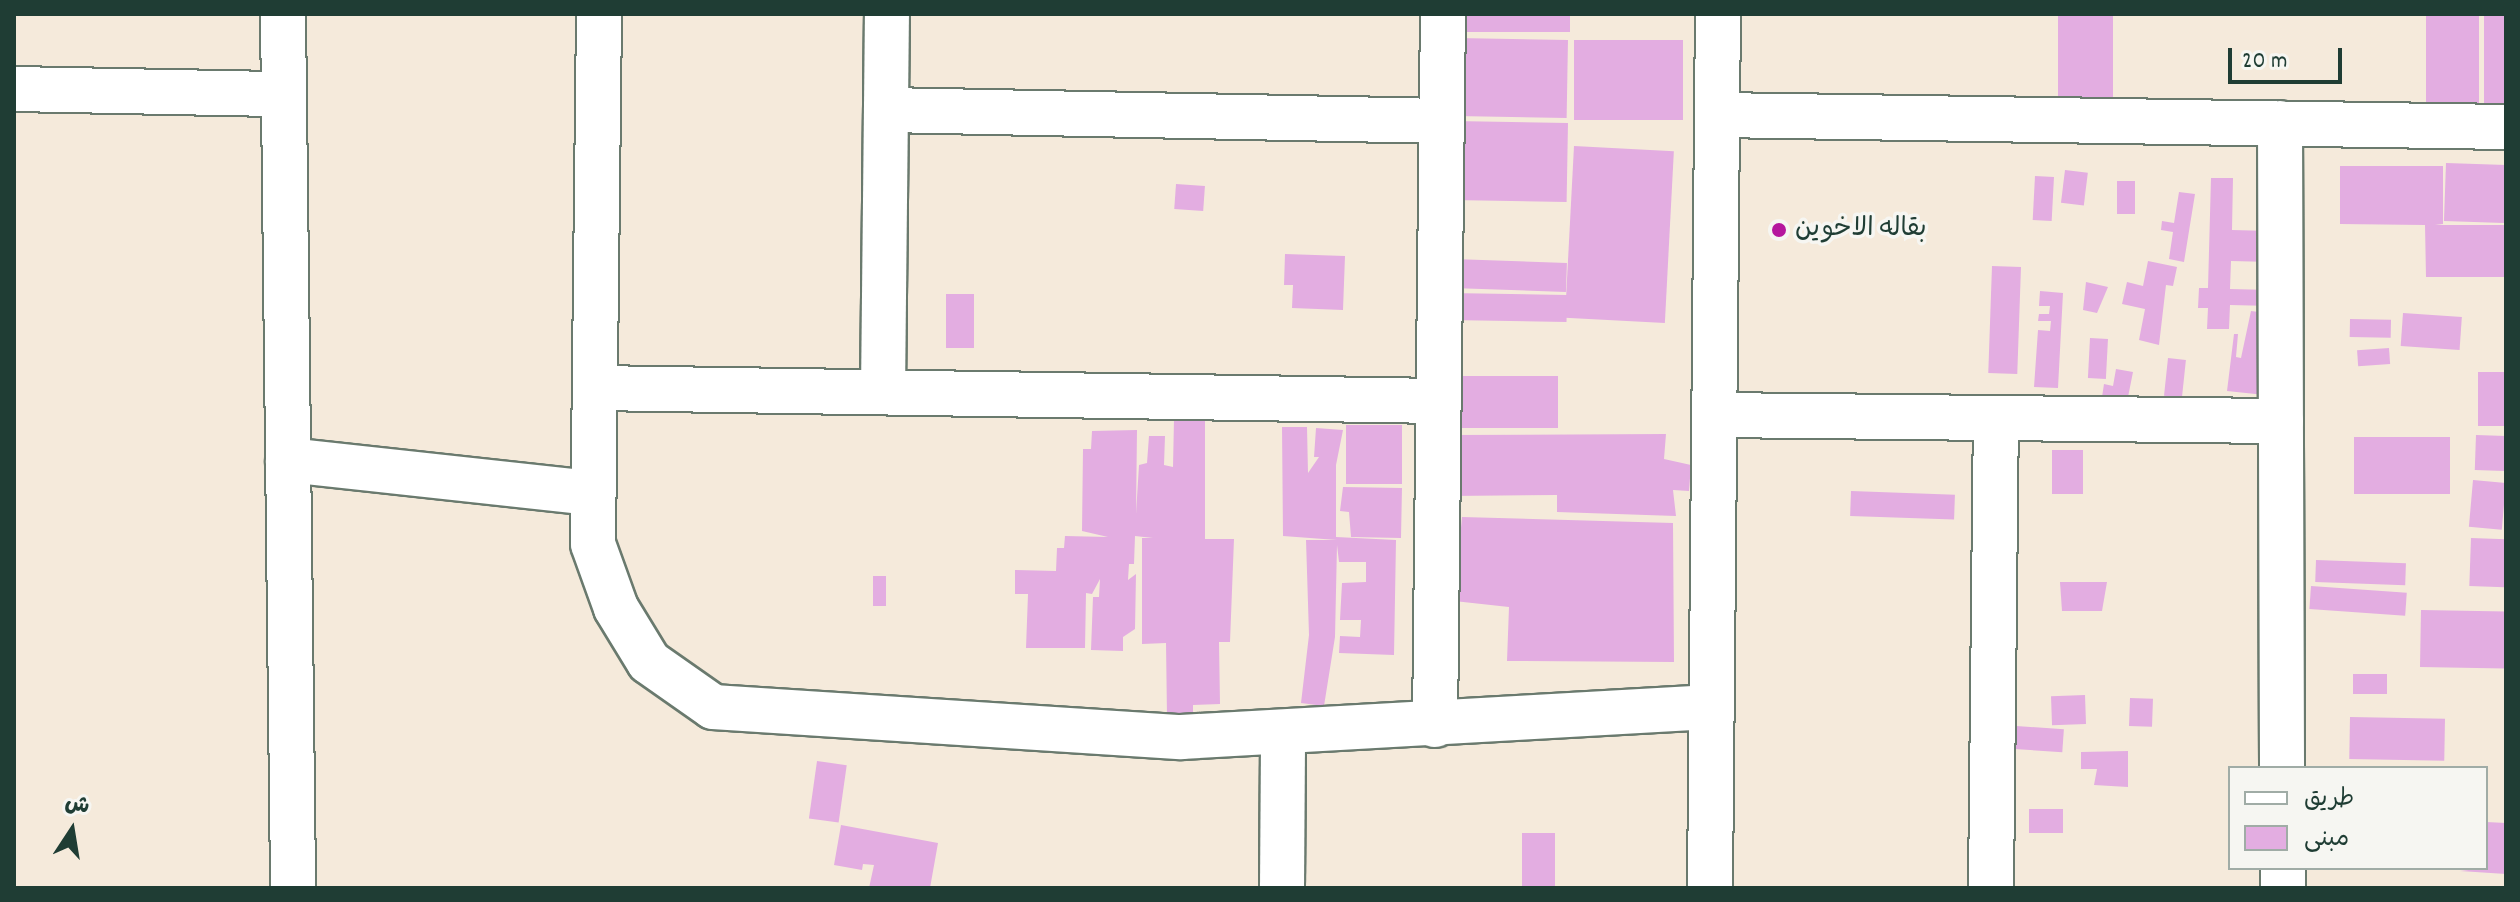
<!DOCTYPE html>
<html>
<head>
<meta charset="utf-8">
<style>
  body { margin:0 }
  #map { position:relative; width:2520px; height:902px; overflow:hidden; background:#f5eadb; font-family:Dekko,"Playpen Sans Arabic",sans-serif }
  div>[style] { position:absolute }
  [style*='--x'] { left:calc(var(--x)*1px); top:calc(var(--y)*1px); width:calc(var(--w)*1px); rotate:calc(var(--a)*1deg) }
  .building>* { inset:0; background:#e3ade1; transform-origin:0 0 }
  .roads { filter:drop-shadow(2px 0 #6a7a6e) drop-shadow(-2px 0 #6a7a6e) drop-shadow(0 2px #6a7a6e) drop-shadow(0 -2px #6a7a6e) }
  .street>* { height:44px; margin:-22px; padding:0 22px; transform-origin:22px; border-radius:22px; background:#fff }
  .dots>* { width:22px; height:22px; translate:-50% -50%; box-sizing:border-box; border:4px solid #f6f6f2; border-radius:50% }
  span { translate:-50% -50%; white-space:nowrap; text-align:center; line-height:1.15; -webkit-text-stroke:7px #f6f6f2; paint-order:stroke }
  .poi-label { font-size:26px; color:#1f3d34 }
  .left { translate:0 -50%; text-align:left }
  .frame { position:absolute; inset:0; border:16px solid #1f3d34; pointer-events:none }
  .legend { position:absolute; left:2228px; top:766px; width:260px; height:104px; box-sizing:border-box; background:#f6f6f2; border:2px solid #a0aca6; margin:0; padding:10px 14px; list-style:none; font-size:24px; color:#1f3d34 }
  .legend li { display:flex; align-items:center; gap:16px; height:40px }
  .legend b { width:40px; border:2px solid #a0aca6 }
  .north { position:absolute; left:32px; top:790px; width:80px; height:80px; -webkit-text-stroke:6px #f6f6f2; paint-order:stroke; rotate:12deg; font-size:22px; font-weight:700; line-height:32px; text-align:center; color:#1f3d34 }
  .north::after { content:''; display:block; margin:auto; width:28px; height:36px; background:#1f3d34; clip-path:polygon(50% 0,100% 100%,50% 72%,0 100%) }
  .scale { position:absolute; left:2228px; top:48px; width:114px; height:36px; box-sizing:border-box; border:4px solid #1f3d34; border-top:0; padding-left:10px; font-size:24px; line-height:28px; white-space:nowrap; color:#1f3d34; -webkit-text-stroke:6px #f6f6f2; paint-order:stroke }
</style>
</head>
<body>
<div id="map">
  <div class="building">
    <i style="left:1456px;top:14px;width:114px;height:18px"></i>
    <i style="left:2058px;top:14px;width:55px;height:87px"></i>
    <i style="left:2426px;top:14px;width:53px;height:91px"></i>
    <i style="left:2484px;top:14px;width:22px;height:95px"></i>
    <i style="left:1457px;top:38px;width:111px;height:78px;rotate:1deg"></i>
    <i style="left:1574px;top:40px;width:109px;height:80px"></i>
    <i style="left:1453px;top:121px;width:115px;height:79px;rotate:1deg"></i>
    <i style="left:1574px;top:146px;width:100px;height:172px;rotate:3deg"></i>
    <i style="left:2446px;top:163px;width:60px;height:58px;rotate:2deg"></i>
    <i style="clip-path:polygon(2340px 166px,2443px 166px,2443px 224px,2435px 225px,2506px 225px,2506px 277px,2426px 277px,2425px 225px,2340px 224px)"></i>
    <i style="left:2065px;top:170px;width:23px;height:33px;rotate:7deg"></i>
    <i style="left:2035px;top:176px;width:19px;height:44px;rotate:3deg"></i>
    <i style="clip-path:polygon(2211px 178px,2233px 178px,2232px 230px,2271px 231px,2271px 262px,2231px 261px,2230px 289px,2271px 290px,2271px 306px,2230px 305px,2229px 329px,2207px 329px,2208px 308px,2198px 308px,2199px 288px,2208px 288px)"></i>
    <i style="left:2117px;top:181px;width:18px;height:33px"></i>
    <i style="left:1176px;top:184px;width:29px;height:25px;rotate:4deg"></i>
    <i style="clip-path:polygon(2179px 192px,2195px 194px,2184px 262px,2169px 259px,2173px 232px,2161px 230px,2162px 221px,2174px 223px)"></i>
    <i style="clip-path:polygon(1285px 254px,1345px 256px,1343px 310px,1292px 308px,1293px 285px,1284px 285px)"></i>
    <i style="left:1453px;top:259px;width:114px;height:29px;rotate:2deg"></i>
    <i style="clip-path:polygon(2148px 261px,2177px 267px,2173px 286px,2166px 285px,2159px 345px,2139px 340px,2145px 309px,2122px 304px,2127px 282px,2143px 286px)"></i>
    <i style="left:1992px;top:266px;width:29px;height:107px;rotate:2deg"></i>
    <i style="clip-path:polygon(2086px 282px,2108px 287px,2097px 313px,2083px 310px)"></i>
    <i style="clip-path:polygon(2040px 291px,2063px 293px,2058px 388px,2034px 387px,2038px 330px,2050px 331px,2051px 321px,2038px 321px,2039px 314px,2049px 314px,2050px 306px,2039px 306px)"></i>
    <i style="left:1449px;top:293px;width:118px;height:27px;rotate:1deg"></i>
    <i style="left:946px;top:294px;width:28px;height:54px"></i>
    <i style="clip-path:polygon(2251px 311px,2274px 314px,2265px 395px,2227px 391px,2234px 334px,2238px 334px,2236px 357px,2241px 358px)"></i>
    <i style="left:2403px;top:313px;width:59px;height:33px;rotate:4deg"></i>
    <i style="left:2350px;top:319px;width:41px;height:18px;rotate:1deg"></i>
    <i style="left:2090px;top:338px;width:18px;height:40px;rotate:3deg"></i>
    <i style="left:2389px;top:348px;width:16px;height:32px;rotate:86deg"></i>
    <i style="left:2168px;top:358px;width:18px;height:38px;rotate:6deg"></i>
    <i style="clip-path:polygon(2116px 369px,2133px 372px,2127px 402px,2102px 397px,2104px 384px,2113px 386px)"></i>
    <i style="left:2478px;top:372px;width:28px;height:54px"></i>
    <i style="left:1453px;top:376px;width:105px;height:52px"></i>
    <i style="clip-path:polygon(1174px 419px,1205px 420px,1205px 539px,1234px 539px,1230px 642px,1219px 642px,1220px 704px,1193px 705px,1193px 719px,1167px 717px,1166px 643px,1142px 644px,1142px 538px,1153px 538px,1135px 536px,1134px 564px,1129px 564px,1128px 580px,1136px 574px,1135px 629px,1123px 637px,1123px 651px,1091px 650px,1093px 597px,1099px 597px,1100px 579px,1092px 594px,1086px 593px,1085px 648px,1026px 648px,1028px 594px,1015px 594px,1015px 570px,1056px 571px,1057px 548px,1064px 548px,1065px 536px,1108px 537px,1082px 531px,1083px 449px,1091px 449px,1092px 431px,1137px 430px,1136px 514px,1139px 465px,1147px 463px,1149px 436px,1165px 436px,1164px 465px,1173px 467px)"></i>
    <i style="left:1346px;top:425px;width:56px;height:59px"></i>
    <i style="clip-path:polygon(1282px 427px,1307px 427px,1308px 473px,1319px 457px,1314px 457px,1316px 428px,1343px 430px,1336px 465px,1336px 537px,1396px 540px,1394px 655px,1339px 653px,1340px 636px,1360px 637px,1361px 620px,1340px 620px,1342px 583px,1366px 582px,1366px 562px,1339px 562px,1337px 545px,1335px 637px,1324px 706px,1301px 703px,1309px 635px,1306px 540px,1337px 540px,1283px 536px)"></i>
    <i style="clip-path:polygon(1666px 434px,1664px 459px,1691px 465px,1689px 491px,1673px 490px,1676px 516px,1557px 512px,1557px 495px,1449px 496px,1452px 435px)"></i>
    <i style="left:2476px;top:435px;width:30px;height:35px;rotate:2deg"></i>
    <i style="left:2354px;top:437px;width:96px;height:57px"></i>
    <i style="left:2052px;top:450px;width:31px;height:44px"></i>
    <i style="left:2473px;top:480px;width:33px;height:47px;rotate:5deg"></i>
    <i style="clip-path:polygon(1343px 487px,1402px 488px,1401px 538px,1351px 537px,1349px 512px,1340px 511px)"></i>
    <i style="left:1851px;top:491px;width:104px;height:25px;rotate:2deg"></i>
    <i style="clip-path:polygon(1462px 517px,1673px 523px,1674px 662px,1507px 661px,1509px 607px,1454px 601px)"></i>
    <i style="left:2471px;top:538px;width:35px;height:48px;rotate:2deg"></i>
    <i style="left:2316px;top:560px;width:90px;height:22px;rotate:2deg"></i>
    <i style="left:886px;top:576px;width:30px;height:13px;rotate:90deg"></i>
    <i style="clip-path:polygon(2060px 582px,2107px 582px,2102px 611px,2062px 611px)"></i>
    <i style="left:2311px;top:586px;width:96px;height:23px;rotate:4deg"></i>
    <i style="left:2421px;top:610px;width:85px;height:57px;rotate:1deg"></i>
    <i style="left:2353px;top:674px;width:34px;height:20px"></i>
    <i style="left:2085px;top:695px;width:29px;height:34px;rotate:88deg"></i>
    <i style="left:2130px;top:698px;width:23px;height:28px;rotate:2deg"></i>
    <i style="left:2350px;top:717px;width:95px;height:42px;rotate:1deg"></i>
    <i style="left:2016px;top:726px;width:48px;height:23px;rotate:4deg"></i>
    <i style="clip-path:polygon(2128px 751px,2128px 787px,2094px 785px,2097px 769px,2081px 769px,2081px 752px)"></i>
    <i style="left:817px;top:761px;width:30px;height:58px;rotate:8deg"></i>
    <i style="left:2029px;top:809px;width:34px;height:24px"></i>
    <i style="clip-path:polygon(2486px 822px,2506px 823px,2506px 874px,2460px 871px,2486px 868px)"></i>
    <i style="clip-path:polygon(841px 825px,938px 843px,930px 888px,869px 888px,874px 865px,863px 864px,862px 870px,834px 865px)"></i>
    <i style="left:1522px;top:833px;width:33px;height:55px"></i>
  </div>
  <div class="roads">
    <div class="street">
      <i style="--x:283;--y:14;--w:874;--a:89.34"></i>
      <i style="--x:599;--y:14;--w:530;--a:90.65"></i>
      <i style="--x:593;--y:544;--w:68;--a:70.2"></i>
      <i style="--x:616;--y:608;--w:63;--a:58.6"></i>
      <i style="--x:649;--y:662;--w:78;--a:35.1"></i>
      <i style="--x:713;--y:707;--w:469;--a:3.7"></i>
      <i style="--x:1181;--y:737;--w:531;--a:-3.24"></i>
      <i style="--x:14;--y:89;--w:270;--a:1.1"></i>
      <i style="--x:886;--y:110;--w:556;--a:1.13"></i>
      <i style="--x:1717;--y:115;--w:789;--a:0.87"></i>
      <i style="--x:2280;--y:123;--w:645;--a:89.82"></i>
      <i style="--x:595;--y:388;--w:844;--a:0.88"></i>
      <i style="--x:883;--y:392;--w:378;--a:-89.4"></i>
      <i style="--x:1714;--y:415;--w:567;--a:0.61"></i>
      <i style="--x:288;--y:460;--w:307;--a:6.2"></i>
      <i style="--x:1435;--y:725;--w:711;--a:-89.36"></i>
      <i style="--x:2283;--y:868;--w:20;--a:90"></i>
      <i style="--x:1282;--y:888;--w:156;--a:-89.6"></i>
      <i style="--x:1710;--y:888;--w:874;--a:-89.48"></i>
      <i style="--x:1991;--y:888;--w:470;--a:-89.4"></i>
    </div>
  </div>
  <div class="dots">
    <i style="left:1779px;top:230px;background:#b5179e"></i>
  </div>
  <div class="poi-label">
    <span class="left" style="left:1795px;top:230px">بقاله الاخوين</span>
  </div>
  <div class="frame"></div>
  <ul class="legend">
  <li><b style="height:10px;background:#fff"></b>طريق</li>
  <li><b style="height:22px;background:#e3ade1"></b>مبنى</li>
  </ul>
  <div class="north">ش</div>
  <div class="scale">20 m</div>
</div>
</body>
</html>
